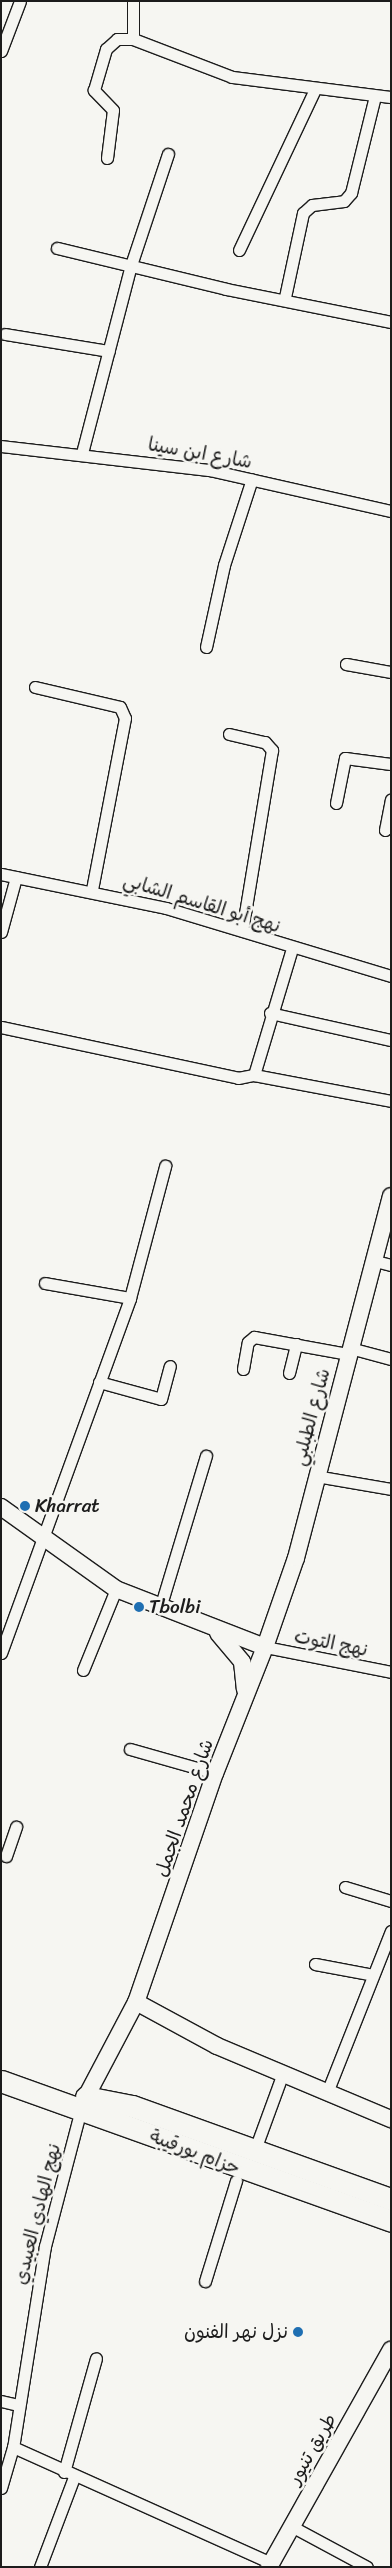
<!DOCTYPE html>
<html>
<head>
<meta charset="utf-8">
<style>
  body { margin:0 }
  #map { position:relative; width:392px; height:2568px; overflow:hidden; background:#f6f6f2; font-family:Sriracha,"Playpen Sans Arabic",sans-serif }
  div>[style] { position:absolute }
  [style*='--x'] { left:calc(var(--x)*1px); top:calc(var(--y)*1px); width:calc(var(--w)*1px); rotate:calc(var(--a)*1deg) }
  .roads { filter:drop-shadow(1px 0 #1c1c1c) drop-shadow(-1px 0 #1c1c1c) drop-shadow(0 1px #1c1c1c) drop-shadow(0 -1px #1c1c1c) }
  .street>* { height:11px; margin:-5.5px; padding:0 5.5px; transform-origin:5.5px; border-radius:5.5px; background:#f6f6f2 }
  .secondary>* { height:16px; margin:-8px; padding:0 8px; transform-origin:8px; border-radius:8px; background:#f6f6f2 }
  .highway>* { height:21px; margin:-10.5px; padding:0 10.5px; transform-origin:10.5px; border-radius:10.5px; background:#f6f6f2 }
  .dots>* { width:14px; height:14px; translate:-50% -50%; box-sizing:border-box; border:2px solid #f6f6f2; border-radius:50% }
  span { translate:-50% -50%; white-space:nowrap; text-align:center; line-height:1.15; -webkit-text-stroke:5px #f6f6f2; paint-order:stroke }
  .street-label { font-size:19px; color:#1c1c1c }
  .poi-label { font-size:19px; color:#1c1c1c }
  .left { translate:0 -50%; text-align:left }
  .right { translate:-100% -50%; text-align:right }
  .frame { position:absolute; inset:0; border:2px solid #1c1c1c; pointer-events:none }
</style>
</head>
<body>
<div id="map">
  <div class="roads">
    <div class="street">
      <i style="--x:133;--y:39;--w:38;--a:-90"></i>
      <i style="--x:1;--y:51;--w:53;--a:-69.2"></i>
      <i style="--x:107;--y:158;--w:48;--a:-82.9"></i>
      <i style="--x:113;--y:110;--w:28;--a:-134"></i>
      <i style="--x:94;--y:90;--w:43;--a:-73.7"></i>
      <i style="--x:106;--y:49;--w:15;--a:-42"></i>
      <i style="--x:117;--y:39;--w:16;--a:0"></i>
      <i style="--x:133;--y:39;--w:106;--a:21"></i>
      <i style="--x:232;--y:77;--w:160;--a:7.2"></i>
      <i style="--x:57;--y:248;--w:174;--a:13.6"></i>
      <i style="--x:226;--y:289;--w:168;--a:11.3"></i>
      <i style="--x:239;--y:250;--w:176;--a:-64.7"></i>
      <i style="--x:285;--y:297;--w:86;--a:-77.9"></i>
      <i style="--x:303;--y:213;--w:12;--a:-42"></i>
      <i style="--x:312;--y:205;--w:32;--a:-7"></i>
      <i style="--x:344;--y:201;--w:11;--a:-49"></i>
      <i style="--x:351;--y:193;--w:100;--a:-76.1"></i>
      <i style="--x:5;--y:334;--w:105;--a:9.3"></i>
      <i style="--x:1;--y:446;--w:210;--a:6.6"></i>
      <i style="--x:210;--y:470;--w:186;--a:12.8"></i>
      <i style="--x:82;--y:453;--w:194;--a:-75.4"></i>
      <i style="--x:131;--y:265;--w:117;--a:-71.6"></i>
      <i style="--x:206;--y:647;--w:84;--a:-77.6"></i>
      <i style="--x:224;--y:565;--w:90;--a:-72"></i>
      <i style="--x:346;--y:664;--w:46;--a:10.1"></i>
      <i style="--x:35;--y:687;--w:87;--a:13.2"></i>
      <i style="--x:120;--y:707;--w:12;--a:66"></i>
      <i style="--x:125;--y:718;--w:175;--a:100.9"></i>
      <i style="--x:229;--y:734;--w:37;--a:13"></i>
      <i style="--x:265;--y:742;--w:11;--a:49"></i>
      <i style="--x:272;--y:750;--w:183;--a:99.4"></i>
      <i style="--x:336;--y:803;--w:46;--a:-78.7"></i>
      <i style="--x:345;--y:758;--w:46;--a:7.4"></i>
      <i style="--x:385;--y:830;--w:31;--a:-79"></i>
      <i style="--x:1;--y:874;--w:168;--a:11.6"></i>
      <i style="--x:166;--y:908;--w:235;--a:16.8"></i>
      <i style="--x:1;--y:932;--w:57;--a:-74.7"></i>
      <i style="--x:270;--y:1013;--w:124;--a:12.6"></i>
      <i style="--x:1;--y:1027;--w:242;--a:12.1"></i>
      <i style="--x:238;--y:1078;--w:16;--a:-11"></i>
      <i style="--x:254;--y:1075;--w:139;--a:10.7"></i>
      <i style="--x:254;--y:1075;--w:133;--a:-73.3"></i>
      <i style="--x:375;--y:1261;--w:16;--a:14"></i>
      <i style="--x:45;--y:1283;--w:86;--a:10"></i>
      <i style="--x:350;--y:1348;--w:42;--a:15"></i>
      <i style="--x:243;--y:1369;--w:27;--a:-80"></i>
      <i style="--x:248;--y:1342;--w:8;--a:-40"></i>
      <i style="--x:254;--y:1337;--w:96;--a:10.3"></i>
      <i style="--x:289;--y:1373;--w:30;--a:-76"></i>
      <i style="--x:99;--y:1382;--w:64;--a:15.3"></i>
      <i style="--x:161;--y:1399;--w:34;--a:-75"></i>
      <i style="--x:316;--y:1476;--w:76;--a:9.8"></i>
      <i style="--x:160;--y:1608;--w:159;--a:-73.2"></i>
      <i style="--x:265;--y:1647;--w:128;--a:11.2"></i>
      <i style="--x:1;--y:1653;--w:378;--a:-70"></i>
      <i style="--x:130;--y:1298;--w:137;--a:-75.1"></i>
      <i style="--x:83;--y:1670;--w:87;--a:-67.8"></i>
      <i style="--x:130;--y:1749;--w:88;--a:15.8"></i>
      <i style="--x:6;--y:1856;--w:31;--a:-71"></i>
      <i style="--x:345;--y:1887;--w:48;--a:16.9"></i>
      <i style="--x:315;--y:1964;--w:59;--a:10.7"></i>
      <i style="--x:328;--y:2090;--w:171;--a:-68.4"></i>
      <i style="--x:81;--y:2109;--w:142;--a:104.7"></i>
      <i style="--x:45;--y:2246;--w:204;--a:99"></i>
      <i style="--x:13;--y:2447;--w:283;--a:24.2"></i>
      <i style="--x:257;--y:2144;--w:76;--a:-69.9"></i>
      <i style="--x:205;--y:2281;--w:105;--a:-72.8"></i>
      <i style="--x:1;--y:2401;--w:17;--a:13"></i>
      <i style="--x:64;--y:2472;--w:118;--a:-74.3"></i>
      <i style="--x:1;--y:2488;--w:43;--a:-73.7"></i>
      <i style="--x:291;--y:2526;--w:86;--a:28.3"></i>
      <i style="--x:40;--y:2567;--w:96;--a:-69.3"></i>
    </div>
    <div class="secondary">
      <i style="--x:1;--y:1507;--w:141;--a:35.5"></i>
      <i style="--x:116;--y:1589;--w:160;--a:21.3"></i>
      <i style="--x:265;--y:1647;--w:136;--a:111.6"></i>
      <i style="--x:215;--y:1773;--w:242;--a:109"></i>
      <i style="--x:136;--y:2002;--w:92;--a:28.5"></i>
      <i style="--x:217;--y:2046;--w:189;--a:22.8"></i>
      <i style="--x:218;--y:1633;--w:38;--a:50"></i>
      <i style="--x:242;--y:1662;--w:27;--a:84"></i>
      <i style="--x:265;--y:1647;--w:94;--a:-70.8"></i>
      <i style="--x:296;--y:1558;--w:374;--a:-75.3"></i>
      <i style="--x:86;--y:2097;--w:107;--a:-62.2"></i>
      <i style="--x:269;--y:2567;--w:249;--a:-60.7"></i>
    </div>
    <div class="highway">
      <i style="--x:1;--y:2081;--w:414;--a:19.7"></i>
      <i style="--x:86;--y:2097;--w:47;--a:11.1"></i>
      <i style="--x:132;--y:2106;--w:275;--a:19.8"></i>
    </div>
  </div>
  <div class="dots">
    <i style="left:25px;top:1506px;background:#1f6fb2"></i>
    <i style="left:139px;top:1607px;background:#1f6fb2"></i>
    <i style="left:298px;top:2332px;background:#1f6fb2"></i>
  </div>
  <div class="street-label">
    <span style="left:200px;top:453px;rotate:10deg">شارع ابن سينا</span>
    <span style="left:202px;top:903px;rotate:17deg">نهج أبو القاسم الشابي</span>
    <span style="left:311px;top:1417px;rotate:-75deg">شارع الطبلبي</span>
    <span style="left:331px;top:1643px;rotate:11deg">نهج التوت</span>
    <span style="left:184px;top:1808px;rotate:-71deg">شارع محمد الجمل</span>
    <span style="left:195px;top:2152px;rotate:21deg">حزام بورقيبة</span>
    <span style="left:37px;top:2214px;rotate:-76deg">نهج الهادي العبيدي</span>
    <span style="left:312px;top:2449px;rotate:-60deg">طريق تنيور</span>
  </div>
  <div class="poi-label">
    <span class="left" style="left:35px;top:1506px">Kharrat</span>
    <span class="left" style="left:149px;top:1607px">Tbolbi</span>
    <span class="right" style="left:288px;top:2332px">نزل نهر الفنون</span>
  </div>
  <div class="frame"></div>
</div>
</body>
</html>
